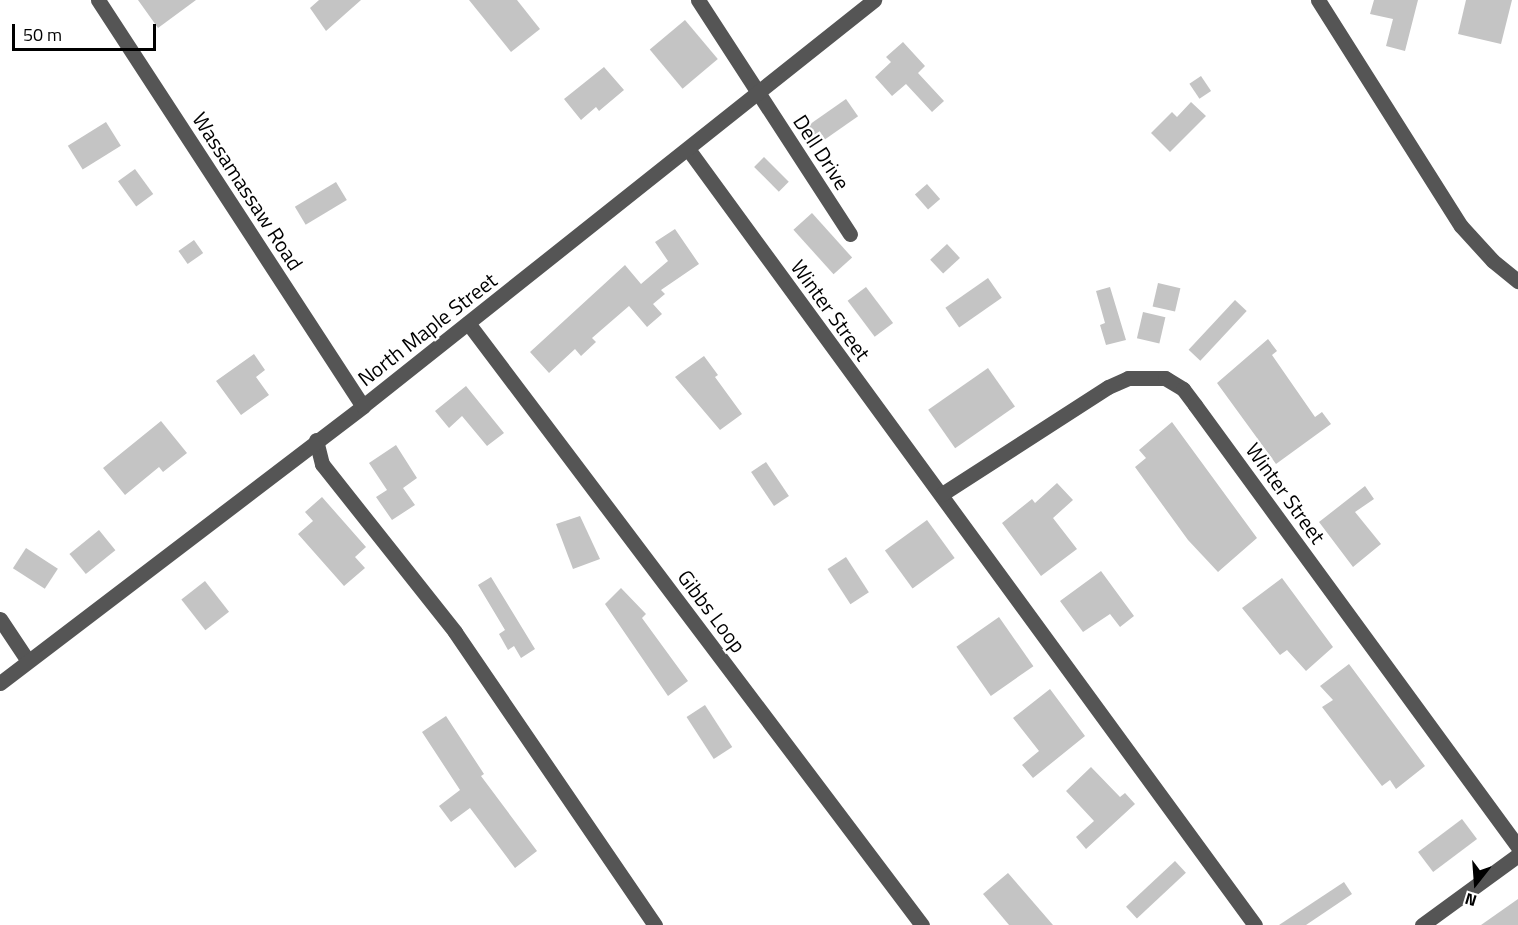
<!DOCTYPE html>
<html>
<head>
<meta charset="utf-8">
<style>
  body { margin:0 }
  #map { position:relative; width:1518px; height:925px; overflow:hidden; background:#fff; font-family:"Titillium Web",sans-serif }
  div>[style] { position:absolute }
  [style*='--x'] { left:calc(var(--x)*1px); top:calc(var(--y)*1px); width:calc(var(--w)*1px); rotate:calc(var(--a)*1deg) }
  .building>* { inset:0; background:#c4c4c4; transform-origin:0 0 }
  .minor>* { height:15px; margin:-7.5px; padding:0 7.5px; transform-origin:7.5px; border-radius:7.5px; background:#555 }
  span { translate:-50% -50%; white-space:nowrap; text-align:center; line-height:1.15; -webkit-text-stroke:4.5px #fff; paint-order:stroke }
  .street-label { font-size:21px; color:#000 }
  .north { position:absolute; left:1446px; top:853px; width:60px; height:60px; -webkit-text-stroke:4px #fff; paint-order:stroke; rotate:197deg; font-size:16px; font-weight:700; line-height:24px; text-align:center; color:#000 }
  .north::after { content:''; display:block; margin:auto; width:21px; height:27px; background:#000; clip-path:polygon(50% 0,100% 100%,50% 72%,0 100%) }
  .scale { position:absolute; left:12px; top:24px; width:144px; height:27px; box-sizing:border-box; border:3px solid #000; border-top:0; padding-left:8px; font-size:18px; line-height:21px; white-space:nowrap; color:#000; -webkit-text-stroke:4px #fff; paint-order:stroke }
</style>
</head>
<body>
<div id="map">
  <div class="building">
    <i style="clip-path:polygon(138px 0,196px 0,158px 28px)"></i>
    <i style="clip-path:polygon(319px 0,361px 0,326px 31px,310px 8px)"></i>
    <i style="clip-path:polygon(469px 0,517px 0,540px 29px,511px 52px)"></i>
    <i style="clip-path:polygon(1374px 0,1418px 0,1405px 51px,1386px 46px,1393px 19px,1370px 14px)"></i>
    <i style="clip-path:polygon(1466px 0,1512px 0,1501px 44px,1458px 34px)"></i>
    <i style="left:685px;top:20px;width:51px;height:46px;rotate:50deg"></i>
    <i style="clip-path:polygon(903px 42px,925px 66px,918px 73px,944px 101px,932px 112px,906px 84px,892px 96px,875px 77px,891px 62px,886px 57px)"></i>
    <i style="clip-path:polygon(604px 67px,624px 90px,599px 111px,596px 107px,581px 120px,564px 99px)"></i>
    <i style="left:1201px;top:76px;width:18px;height:14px;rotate:56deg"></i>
    <i style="left:846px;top:99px;width:21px;height:55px;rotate:55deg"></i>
    <i style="clip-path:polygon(1191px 102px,1206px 116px,1170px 152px,1151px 133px,1172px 112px,1177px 117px)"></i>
    <i style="left:106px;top:122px;width:28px;height:45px;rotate:58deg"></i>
    <i style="left:764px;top:157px;width:35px;height:14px;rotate:45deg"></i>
    <i style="left:135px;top:169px;width:31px;height:21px;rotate:54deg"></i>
    <i style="left:336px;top:182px;width:21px;height:48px;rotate:59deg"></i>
    <i style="left:927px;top:184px;width:20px;height:16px;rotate:49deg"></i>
    <i style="left:812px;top:213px;width:60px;height:25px;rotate:48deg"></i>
    <i style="clip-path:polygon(675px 229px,699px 264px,661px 290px,665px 294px,653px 304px,662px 314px,647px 327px,629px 306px,592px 338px,596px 342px,581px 356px,575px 349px,549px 373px,530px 352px,625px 265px,641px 284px,668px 261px,655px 242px)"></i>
    <i style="left:194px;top:240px;width:16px;height:19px;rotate:55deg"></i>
    <i style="left:947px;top:244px;width:19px;height:23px;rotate:47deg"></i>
    <i style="left:988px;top:278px;width:24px;height:52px;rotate:55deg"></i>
    <i style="left:1158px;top:283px;width:23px;height:24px;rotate:13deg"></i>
    <i style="left:866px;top:287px;width:45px;height:23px;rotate:53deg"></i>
    <i style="clip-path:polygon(1110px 287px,1126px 340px,1106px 345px,1100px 325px,1105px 323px,1096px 291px)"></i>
    <i style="left:1235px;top:300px;width:16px;height:68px;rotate:43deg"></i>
    <i style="left:1143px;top:312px;width:23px;height:27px;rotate:13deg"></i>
    <i style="clip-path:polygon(1268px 339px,1277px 351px,1272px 355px,1315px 417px,1322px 412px,1331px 424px,1276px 464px,1217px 383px)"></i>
    <i style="clip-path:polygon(254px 354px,265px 370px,256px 377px,269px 395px,241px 415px,216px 381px)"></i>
    <i style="clip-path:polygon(704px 356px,718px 375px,715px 377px,742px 414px,720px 430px,675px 377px)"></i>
    <i style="left:988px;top:368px;width:47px;height:73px;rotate:55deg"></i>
    <i style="clip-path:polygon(466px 386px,504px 433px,487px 446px,462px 416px,449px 428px,435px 411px)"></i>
    <i style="clip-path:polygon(161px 421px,187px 453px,163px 472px,159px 467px,125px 495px,103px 468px)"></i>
    <i style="clip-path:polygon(1172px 422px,1257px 538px,1218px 572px,1188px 540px,1135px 467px,1146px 458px,1139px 450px)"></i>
    <i style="clip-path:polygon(396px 445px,417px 478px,403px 488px,415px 505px,392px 520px,376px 497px,387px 490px,369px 463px)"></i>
    <i style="left:766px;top:462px;width:41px;height:18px;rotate:56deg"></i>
    <i style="clip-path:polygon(1057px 483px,1073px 500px,1053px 518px,1077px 549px,1041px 576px,1002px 523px,1032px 499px,1035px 503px)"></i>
    <i style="clip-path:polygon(1365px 486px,1374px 499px,1355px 512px,1381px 544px,1353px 567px,1319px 522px)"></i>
    <i style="clip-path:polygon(322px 497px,366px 547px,355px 557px,365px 568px,344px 586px,298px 534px,313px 521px,305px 512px)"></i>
    <i style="clip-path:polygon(580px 516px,600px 559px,573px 569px,556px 524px)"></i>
    <i style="left:927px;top:520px;width:47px;height:52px;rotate:54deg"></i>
    <i style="left:99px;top:530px;width:26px;height:38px;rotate:51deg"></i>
    <i style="left:26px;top:548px;width:38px;height:24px;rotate:33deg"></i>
    <i style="left:846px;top:557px;width:42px;height:22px;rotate:57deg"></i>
    <i style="clip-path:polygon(1101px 571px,1134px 616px,1120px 627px,1110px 614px,1083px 632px,1060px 601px)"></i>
    <i style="clip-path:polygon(491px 577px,535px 649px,521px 658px,514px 646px,508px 650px,499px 634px,505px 630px,478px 585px)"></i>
    <i style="clip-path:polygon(1282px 578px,1333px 647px,1306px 671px,1287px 650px,1280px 655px,1242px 608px)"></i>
    <i style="left:205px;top:581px;width:39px;height:30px;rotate:52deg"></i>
    <i style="clip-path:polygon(621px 588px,646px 614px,642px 618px,688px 681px,668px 696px,605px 604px)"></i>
    <i style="left:999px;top:617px;width:60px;height:52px;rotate:55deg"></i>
    <i style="clip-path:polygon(1349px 664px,1425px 766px,1396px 789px,1390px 780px,1382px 786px,1322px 707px,1333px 700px,1320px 686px)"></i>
    <i style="clip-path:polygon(1050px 689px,1085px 736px,1033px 778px,1022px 765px,1039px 751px,1013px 718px)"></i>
    <i style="left:705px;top:705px;width:50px;height:22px;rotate:57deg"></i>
    <i style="clip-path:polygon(446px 716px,484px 774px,481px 776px,537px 851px,515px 868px,470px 808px,451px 822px,439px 806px,460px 790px,422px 732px)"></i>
    <i style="clip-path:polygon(1091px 767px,1120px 797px,1125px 793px,1135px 804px,1086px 849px,1076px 837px,1094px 821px,1066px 791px)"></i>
    <i style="left:1462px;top:819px;width:25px;height:55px;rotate:53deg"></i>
    <i style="left:1175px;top:861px;width:16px;height:67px;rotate:47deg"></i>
    <i style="clip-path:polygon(1008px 873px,1053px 925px,1009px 925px,983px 894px)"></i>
    <i style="clip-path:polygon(1344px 882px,1352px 894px,1306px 925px,1279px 925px)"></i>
    <i style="clip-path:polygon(1518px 899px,1518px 925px,1481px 925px)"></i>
  </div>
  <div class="minor">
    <i style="--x:98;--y:0;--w:485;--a:56.9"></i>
    <i style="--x:698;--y:0;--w:279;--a:57"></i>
    <i style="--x:1318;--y:0;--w:267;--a:57.7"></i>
    <i style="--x:1461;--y:226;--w:47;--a:47.6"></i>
    <i style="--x:1493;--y:261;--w:32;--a:39"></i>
    <i style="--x:688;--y:149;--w:961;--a:53.85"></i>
    <i style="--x:468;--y:323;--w:754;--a:52.98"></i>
    <i style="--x:316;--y:440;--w:25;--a:76"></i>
    <i style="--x:322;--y:464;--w:214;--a:51.6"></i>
    <i style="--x:455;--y:632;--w:355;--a:55.7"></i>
    <i style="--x:942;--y:494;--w:197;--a:-32.8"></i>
    <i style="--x:1108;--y:387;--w:22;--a:-24"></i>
    <i style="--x:1128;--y:378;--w:37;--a:0"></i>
    <i style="--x:1165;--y:378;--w:21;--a:31"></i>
    <i style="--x:1183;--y:389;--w:20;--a:53"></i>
    <i style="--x:1195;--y:405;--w:547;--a:53.84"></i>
    <i style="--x:0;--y:619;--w:50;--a:56.3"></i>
    <i style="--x:0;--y:683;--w:457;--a:-37.3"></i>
    <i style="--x:363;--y:406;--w:653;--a:-38.47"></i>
    <i style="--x:1422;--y:925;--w:119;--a:-36.1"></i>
  </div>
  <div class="street-label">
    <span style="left:822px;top:152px;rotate:57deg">Dell Drive</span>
    <span style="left:248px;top:191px;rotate:57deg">Wassamassaw Road</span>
    <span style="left:831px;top:310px;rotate:54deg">Winter Street</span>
    <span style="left:427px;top:329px;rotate:-38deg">North Maple Street</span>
    <span style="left:1286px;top:493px;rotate:54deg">Winter Street</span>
    <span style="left:712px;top:611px;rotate:53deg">Gibbs Loop</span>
  </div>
  <div class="north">N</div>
  <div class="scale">50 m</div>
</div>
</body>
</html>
